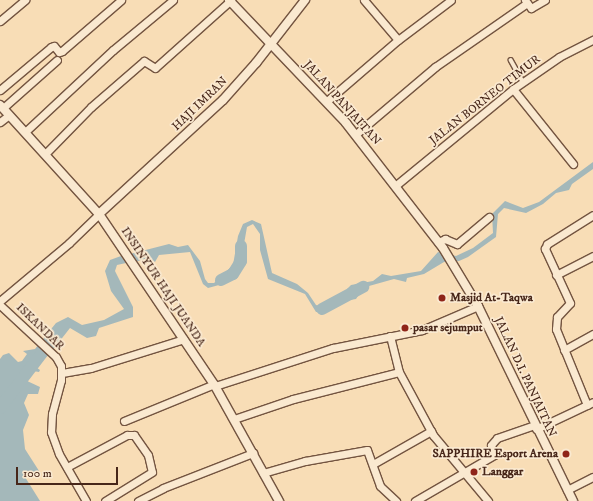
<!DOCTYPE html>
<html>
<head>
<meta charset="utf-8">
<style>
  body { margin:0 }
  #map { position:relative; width:593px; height:501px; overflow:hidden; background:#f8ddb6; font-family:"IM FELL DW Pica",serif }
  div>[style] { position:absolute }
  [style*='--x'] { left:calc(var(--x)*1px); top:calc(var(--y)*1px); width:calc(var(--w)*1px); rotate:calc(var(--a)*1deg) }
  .water>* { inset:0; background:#a4b8ba }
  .river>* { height:12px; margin:-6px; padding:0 6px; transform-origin:6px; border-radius:6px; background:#a4b8ba }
  .roads { filter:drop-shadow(1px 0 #735440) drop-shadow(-1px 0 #735440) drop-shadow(0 1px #735440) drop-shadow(0 -1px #735440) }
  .service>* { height:3.5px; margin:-1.75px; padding:0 1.75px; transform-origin:1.75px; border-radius:1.75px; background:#fae9d0 }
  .minor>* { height:7px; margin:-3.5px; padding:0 3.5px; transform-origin:3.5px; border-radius:3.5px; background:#fae9d0 }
  .tertiary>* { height:8px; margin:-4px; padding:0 4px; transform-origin:4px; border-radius:4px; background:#fae9d0 }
  .dots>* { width:11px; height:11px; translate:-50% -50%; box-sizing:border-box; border:2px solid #fae9d0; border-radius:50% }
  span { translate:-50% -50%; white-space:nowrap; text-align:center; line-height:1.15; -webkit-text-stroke:3.5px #fae9d0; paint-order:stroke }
  .street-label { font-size:12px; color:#472619 }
  .poi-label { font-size:12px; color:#472619; font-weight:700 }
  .left { translate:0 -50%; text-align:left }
  .right { translate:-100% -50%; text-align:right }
  .scale { position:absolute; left:16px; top:467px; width:102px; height:18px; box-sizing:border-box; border:2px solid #472619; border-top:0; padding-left:5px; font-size:12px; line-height:14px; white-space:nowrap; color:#472619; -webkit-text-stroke:3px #fae9d0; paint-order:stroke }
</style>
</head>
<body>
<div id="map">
  <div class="water">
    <i style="clip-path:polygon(593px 162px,593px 169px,572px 184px,569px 190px,556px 193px,543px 204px,526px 213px,504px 208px,498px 214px,496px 237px,468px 257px,459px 261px,444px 262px,424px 274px,407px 278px,406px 282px,394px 279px,369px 286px,362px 290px,356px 299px,350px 300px,347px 289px,351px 285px,373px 281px,382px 274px,391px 276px,421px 271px,438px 252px,456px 256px,473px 248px,493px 233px,492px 214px,505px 201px,523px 208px,539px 202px)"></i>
    <i style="clip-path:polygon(252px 220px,261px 224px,272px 273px,297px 284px,308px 293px,316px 305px,323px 307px,336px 300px,337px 306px,329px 311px,316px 312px,305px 294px,268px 279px,260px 250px,260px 234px,253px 224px,247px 227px,241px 261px,233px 274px,219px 285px,208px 288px,203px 284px,190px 252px,159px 255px,155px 262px,148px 258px,135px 262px,130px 254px,169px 244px,178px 247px,188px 245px,200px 261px,205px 279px,208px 283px,214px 283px,233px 265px,238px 236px,243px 224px)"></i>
    <i style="clip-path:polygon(121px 256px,126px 263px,117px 265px,115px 271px,133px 307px,133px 317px,99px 328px,96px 336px,87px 338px,70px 328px,48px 356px,34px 358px,33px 365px,40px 370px,39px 372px,27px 370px,25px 380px,40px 387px,38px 394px,28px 394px,24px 403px,29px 415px,23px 430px,25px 449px,41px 474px,39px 477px,32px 473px,25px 477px,40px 501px,0 501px,0 359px,3px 355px,9px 353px,18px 362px,22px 361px,27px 354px,23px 351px,35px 349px,56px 323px,68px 317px,82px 325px,104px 320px,124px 309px,111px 291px,105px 271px,110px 260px)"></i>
  </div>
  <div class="river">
    <i style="--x:221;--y:280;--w:13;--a:-27"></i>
    <i style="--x:233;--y:274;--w:15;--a:-58"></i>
    <i style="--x:241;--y:261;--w:15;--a:-90"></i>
    <i style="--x:322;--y:309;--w:47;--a:-28.2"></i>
    <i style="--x:0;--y:408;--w:81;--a:-52.6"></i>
  </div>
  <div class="roads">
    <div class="service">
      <i style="--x:511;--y:60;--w:25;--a:61"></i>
    </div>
    <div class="minor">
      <i style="--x:364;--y:0;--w:52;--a:49.6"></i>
      <i style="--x:525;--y:0;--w:10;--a:53"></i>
      <i style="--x:531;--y:8;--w:16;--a:-30"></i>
      <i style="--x:0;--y:21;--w:33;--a:-40"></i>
      <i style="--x:513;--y:89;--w:96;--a:51.3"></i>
      <i style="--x:0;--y:90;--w:67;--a:-40.1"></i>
      <i style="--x:51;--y:47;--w:3;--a:-18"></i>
      <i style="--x:54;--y:46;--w:8;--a:50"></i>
      <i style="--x:59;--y:52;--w:3;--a:-18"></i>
      <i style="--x:62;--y:51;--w:78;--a:-40.8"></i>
      <i style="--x:327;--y:101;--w:94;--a:-40.7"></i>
      <i style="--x:398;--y:40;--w:66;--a:-37"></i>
      <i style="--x:3;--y:108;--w:72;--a:-41.6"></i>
      <i style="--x:0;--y:122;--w:11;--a:-38"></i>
      <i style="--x:25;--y:132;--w:120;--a:-43"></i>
      <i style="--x:113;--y:50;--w:78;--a:-39.8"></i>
      <i style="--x:356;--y:134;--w:104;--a:-40.3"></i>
      <i style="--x:435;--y:67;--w:112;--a:-34.8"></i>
      <i style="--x:45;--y:154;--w:66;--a:-45.6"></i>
      <i style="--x:91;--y:107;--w:70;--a:-41"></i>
      <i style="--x:144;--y:61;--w:13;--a:32"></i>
      <i style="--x:155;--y:68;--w:102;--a:-41.8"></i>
      <i style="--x:395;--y:186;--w:153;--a:-39.4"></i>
      <i style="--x:513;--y:89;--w:56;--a:-34.8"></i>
      <i style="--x:559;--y:57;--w:38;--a:-27"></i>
      <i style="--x:438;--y:242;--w:8;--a:-23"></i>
      <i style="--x:445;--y:239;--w:13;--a:23"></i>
      <i style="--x:457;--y:244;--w:42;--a:-40.2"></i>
      <i style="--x:556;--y:275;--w:42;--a:-27.2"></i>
      <i style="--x:0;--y:301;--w:90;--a:-40"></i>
      <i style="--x:69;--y:243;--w:42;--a:-44"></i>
      <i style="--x:0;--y:305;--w:76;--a:42.9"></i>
      <i style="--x:56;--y:357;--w:10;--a:61"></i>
      <i style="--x:61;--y:366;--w:14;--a:90"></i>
      <i style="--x:61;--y:380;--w:35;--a:105"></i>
      <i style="--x:52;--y:414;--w:18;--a:93"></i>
      <i style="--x:51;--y:432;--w:23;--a:70"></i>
      <i style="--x:59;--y:454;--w:54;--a:60.1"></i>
      <i style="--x:390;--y:336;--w:37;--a:76"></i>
      <i style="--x:399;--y:372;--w:72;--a:61.6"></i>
      <i style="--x:433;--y:435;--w:86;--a:50.2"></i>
      <i style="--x:564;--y:350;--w:33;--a:-29"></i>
      <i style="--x:62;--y:373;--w:29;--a:-10"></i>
      <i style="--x:91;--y:368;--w:97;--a:-17.3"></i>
      <i style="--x:215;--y:386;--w:124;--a:-17.9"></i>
      <i style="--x:333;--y:348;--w:91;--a:-11.4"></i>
      <i style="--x:422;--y:330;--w:61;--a:-23.2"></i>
      <i style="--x:587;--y:405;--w:82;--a:-112.2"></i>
      <i style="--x:556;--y:329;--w:12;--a:-85"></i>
      <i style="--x:557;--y:317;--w:19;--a:-47"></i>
      <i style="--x:570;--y:303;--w:60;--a:-114.8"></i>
      <i style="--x:545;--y:249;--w:5;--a:-68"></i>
      <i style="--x:547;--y:244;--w:54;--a:-32.2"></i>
      <i style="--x:234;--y:419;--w:62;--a:-18.7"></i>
      <i style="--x:293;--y:399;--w:109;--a:-14.3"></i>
      <i style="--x:124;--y:421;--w:97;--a:-22.3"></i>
      <i style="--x:536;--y:429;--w:63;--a:-25.3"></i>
      <i style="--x:373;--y:464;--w:67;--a:-29.6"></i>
      <i style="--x:67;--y:467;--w:68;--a:-28.1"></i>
      <i style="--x:127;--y:435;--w:7;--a:0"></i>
      <i style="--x:134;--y:435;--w:24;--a:55"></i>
      <i style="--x:148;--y:455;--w:17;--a:77"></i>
      <i style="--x:152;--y:472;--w:55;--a:148.3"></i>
      <i style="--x:263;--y:473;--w:44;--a:-15.9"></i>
      <i style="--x:305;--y:461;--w:63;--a:-10.1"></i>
      <i style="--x:367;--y:450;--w:38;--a:70"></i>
      <i style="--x:380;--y:486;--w:22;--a:43"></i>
      <i style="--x:567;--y:490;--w:29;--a:-27"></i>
      <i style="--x:138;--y:501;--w:28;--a:-27"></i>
      <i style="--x:163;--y:488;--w:97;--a:-21.3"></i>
      <i style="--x:415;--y:501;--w:91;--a:-30.2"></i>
      <i style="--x:494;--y:455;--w:10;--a:-107"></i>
      <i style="--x:491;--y:445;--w:9;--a:-49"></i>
      <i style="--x:497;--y:438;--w:39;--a:-19"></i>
    </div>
    <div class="tertiary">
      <i style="--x:229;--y:0;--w:170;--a:46.4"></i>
      <i style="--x:346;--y:123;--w:158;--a:52.2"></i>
      <i style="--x:443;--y:248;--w:68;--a:58.9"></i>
      <i style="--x:478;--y:306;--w:217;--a:64"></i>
      <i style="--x:0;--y:105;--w:147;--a:47.8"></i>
      <i style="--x:99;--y:214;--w:207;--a:56"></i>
      <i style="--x:215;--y:386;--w:132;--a:60.9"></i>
      <i style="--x:99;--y:214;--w:168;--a:-42.6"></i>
      <i style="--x:223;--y:100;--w:50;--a:-48.3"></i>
      <i style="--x:256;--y:63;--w:80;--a:-52.1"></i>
    </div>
  </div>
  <div class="dots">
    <i style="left:442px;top:298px;background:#8f2418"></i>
    <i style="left:405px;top:328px;background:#8f2418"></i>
    <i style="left:566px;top:454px;background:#8f2418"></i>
    <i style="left:474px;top:472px;background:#8f2418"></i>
  </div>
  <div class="street-label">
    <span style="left:485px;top:100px;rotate:-38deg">JALAN BORNEO TIMUR</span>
    <span style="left:342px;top:103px;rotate:48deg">JALAN PANJAITAN</span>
    <span style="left:200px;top:104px;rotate:-44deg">HAJI IMRAN</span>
    <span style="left:163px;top:287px;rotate:56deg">INSINYUR HAJI JUANDA</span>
    <span style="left:40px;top:327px;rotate:44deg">ISKANDAR</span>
    <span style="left:525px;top:377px;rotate:65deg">JALAN D.I. PANJAITAN</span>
  </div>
  <div class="poi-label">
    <span class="left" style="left:450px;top:298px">Masjid At-Taqwa</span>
    <span class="left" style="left:413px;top:328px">pasar sejumput</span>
    <span class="right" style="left:558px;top:454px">SAPPHIRE Esport Arena</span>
    <span class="left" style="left:482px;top:472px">Langgar</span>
  </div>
  <div class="scale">100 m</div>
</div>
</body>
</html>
